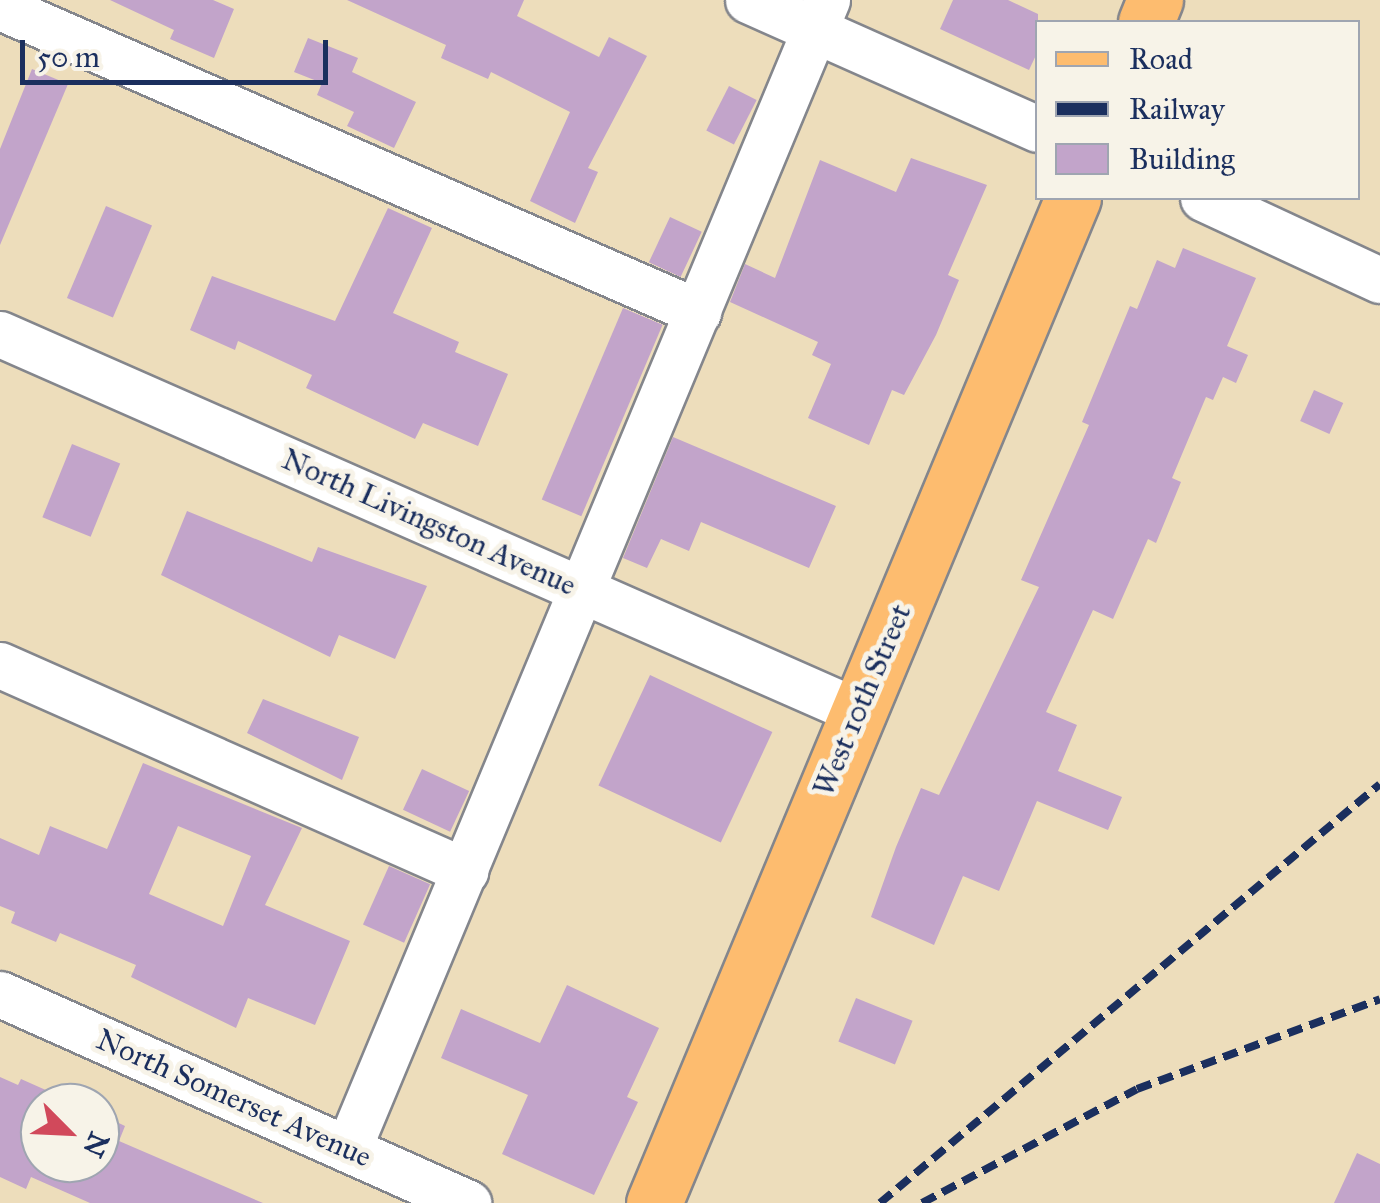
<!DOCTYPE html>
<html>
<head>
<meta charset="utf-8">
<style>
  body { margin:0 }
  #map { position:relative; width:1380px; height:1203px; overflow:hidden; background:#edddbb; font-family:"IM FELL Great Primer",serif }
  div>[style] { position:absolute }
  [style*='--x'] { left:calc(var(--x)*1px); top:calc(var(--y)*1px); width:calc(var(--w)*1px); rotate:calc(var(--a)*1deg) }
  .building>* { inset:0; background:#c2a4ca; transform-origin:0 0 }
  .roads { filter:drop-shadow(2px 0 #84868c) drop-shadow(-2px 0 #84868c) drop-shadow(0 2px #84868c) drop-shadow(0 -2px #84868c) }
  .minor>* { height:45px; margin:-22.5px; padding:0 22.5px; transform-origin:22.5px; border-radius:22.5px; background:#fff }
  .major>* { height:55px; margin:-27.5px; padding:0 27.5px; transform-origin:27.5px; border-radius:27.5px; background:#fdbc6f }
  .rail>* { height:8px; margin-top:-4px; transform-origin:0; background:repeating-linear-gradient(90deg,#1b2f5e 0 15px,transparent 0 23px) }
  span { translate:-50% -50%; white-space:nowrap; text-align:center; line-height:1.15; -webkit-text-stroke:10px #f7f3e8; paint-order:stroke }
  .street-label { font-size:30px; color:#1b2f5e }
  .legend { position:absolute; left:1035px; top:20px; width:325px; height:180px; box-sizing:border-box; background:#f7f3e8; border:2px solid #9fa5b1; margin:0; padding:12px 18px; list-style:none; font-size:30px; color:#1b2f5e }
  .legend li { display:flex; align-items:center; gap:20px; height:50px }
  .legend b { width:50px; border:2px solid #9fa5b1 }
  .north { position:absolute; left:20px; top:1083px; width:100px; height:100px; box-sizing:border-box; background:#f7f3e8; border:2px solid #9fa5b1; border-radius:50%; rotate:114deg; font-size:28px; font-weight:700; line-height:40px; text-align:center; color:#1b2f5e }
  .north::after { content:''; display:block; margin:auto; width:35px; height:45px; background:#d1495b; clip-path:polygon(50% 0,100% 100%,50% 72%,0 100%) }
  .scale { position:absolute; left:20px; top:40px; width:308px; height:45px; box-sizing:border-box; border:5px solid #1b2f5e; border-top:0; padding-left:12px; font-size:30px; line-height:35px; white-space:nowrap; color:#1b2f5e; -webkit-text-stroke:8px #f7f3e8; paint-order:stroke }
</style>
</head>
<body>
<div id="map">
  <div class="building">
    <i style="clip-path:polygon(110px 0,213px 0,234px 9px,214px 58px,170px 39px,174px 30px)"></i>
    <i style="clip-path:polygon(347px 0,524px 0,517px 16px,599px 57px,609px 37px,647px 56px,588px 168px,598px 172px,575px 223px,530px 201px,570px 112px,491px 72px,488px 79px,441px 58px,446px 45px)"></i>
    <i style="clip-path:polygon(953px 0,1008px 0,1038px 14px,1038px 51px,1029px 70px,940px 29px)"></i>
    <i style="clip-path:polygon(308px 38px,358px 58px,352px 72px,416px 102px,394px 148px,347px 126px,354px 112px,317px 95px,322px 83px,294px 72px)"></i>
    <i style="clip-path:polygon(32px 69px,68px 84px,0 245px,0 149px)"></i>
    <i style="left:729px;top:86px;width:31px;height:50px;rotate:27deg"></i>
    <i style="clip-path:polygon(911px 158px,987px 185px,948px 275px,959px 280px,936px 335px,904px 395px,892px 390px,869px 445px,808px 418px,831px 364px,812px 355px,818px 342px,730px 302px,745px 264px,775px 278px,820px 160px,896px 192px)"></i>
    <i style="left:106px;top:206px;width:50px;height:100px;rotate:23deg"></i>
    <i style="clip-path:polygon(388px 208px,432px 228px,393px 313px,459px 342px,455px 352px,508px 374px,478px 446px,423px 423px,415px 439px,306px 388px,312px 375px,238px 341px,235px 350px,190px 330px,212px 276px,335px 321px)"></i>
    <i style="left:670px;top:217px;width:35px;height:50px;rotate:25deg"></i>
    <i style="clip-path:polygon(1183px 248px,1256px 278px,1227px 346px,1248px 355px,1236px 383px,1223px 377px,1213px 400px,1206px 397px,1172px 478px,1181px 482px,1156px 543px,1148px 539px,1113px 619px,1093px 610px,1046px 712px,1077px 725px,1058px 771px,1122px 797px,1108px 830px,1037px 801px,999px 891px,963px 876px,934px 945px,871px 917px,896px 847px,921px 788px,939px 795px,1039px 587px,1021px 580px,1089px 425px,1082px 422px,1130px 306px,1137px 309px,1157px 260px,1175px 268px)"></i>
    <i style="left:623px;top:308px;width:43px;height:208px;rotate:23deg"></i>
    <i style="left:1314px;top:390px;width:32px;height:34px;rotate:24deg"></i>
    <i style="clip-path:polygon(673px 437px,836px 506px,809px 568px,701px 522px,689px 551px,661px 539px,647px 568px,623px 558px)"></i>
    <i style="left:72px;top:444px;width:52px;height:79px;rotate:22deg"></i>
    <i style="clip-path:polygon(187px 511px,312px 562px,318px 547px,427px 586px,395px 659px,339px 635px,330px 657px,161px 575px)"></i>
    <i style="left:650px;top:675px;width:135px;height:122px;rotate:25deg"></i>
    <i style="clip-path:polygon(263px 699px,359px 737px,342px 780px,247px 733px)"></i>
    <i style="clip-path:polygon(evenodd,143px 763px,302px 828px,265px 905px,350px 941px,315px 1025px,248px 998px,236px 1028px,131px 977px,136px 965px,60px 933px,56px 942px,11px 923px,15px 912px,0 906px,0 838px,39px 855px,50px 826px,107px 849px,143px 763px,178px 826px,251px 856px,223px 926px,149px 894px,178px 826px)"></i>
    <i style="left:422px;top:769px;width:52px;height:45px;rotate:25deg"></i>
    <i style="left:389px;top:866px;width:45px;height:64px;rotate:24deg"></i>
    <i style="clip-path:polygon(567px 985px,659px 1028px,627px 1097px,638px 1102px,594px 1195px,502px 1154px,528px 1095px,441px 1058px,461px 1009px,540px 1043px)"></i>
    <i style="left:856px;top:998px;width:61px;height:47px;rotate:22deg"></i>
    <i style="clip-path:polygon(0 1077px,18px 1085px,21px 1079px,75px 1103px,40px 1103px,40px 1163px,100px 1163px,100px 1114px,125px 1126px,119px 1141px,263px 1203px,90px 1203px,31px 1177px,26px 1189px,0 1177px)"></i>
    <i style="clip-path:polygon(1357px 1153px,1380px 1164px,1380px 1203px,1334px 1203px)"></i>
  </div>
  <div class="roads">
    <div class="minor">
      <i style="--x:748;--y:0;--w:317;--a:24"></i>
      <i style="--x:0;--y:7;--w:762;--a:23.6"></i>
      <i style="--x:1203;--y:198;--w:195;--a:24.9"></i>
      <i style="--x:0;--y:334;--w:936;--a:23.75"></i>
      <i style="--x:0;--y:665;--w:509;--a:23.89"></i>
      <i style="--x:0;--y:994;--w:513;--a:24.06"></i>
      <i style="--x:348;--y:1149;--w:1245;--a:-67.37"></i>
    </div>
    <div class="major">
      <i style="--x:1146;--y:22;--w:24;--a:-68"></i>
      <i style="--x:654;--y:1203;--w:1089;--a:-67.37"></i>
    </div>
  </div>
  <div class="rail">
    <i style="--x:880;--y:1203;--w:652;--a:-39.96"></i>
    <i style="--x:922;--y:1203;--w:243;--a:-27.9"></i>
    <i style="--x:1137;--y:1089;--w:259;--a:-20.3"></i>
  </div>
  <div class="street-label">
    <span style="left:429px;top:522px;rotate:24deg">North Livingston Avenue</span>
    <span style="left:862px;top:700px;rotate:-67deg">West 10th Street</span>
    <span style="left:234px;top:1098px;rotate:24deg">North Somerset Avenue</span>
  </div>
  <ul class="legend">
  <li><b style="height:12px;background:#fdbc6f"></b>Road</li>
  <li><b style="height:12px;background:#1b2f5e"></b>Railway</li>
  <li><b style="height:28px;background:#c2a4ca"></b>Building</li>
  </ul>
  <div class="north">N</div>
  <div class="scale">50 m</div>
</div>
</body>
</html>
